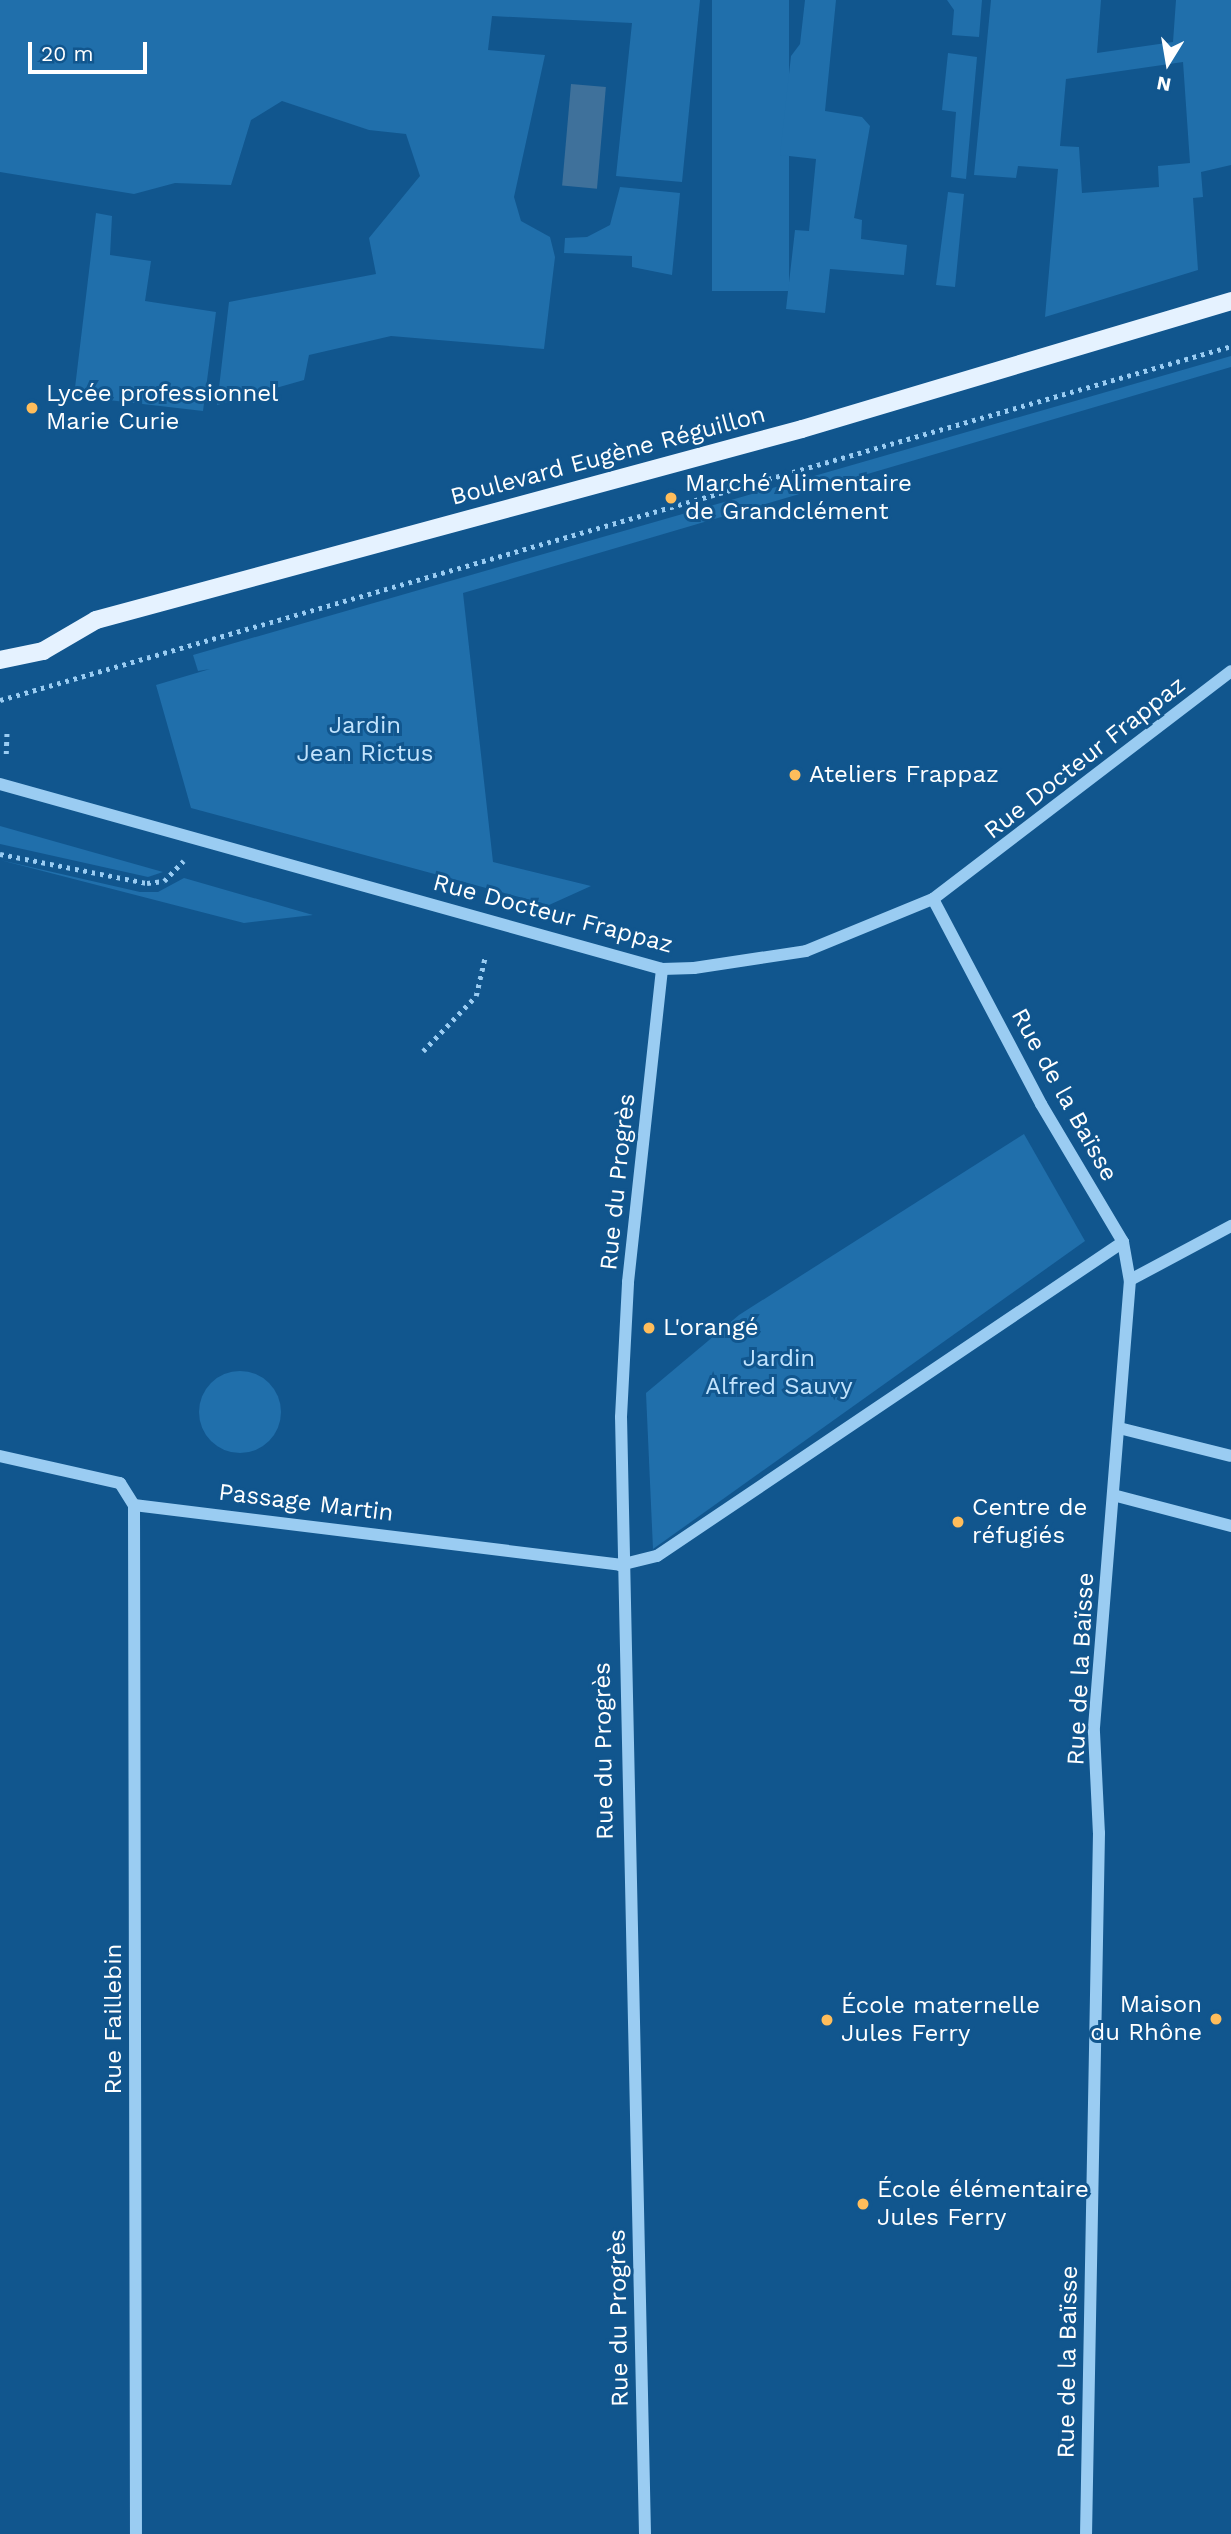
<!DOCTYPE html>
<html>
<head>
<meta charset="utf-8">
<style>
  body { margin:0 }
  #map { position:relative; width:1231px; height:2534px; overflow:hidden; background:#11568e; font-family:"Work Sans",sans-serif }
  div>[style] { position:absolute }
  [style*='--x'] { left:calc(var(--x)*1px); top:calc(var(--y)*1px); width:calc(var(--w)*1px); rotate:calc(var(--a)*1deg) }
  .green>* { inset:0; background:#206fab; transform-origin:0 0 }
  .round { border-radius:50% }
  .water>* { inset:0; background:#3f719b; transform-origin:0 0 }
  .path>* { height:4.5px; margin-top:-2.25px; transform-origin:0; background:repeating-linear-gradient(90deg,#9accf2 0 3.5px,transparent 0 8.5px) }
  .minor>* { height:12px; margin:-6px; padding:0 6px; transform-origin:6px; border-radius:6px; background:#9accf2 }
  .major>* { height:18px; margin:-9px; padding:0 9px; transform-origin:9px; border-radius:9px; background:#e5f2ff }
  .dots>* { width:19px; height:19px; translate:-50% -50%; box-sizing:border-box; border:4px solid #11568e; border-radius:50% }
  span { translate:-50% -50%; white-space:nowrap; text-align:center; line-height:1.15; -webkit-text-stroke:6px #11568e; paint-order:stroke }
  .poi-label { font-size:24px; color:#fff }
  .left { translate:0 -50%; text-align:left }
  .right { translate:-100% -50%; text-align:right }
  .street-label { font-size:24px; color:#fff }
  .park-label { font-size:24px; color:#c1e3fd }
  .north { position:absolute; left:1133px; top:28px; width:70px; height:70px; -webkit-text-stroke:5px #11568e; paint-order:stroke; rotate:191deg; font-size:19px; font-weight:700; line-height:28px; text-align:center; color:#fff }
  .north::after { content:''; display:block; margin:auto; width:24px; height:32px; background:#fff; clip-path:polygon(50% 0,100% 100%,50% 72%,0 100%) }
  .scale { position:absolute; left:28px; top:42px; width:119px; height:32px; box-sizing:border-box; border:4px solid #fff; border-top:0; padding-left:9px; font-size:21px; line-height:24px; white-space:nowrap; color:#fff; -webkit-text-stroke:5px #11568e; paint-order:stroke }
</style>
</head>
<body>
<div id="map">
  <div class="green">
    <i style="clip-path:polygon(0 0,700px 0,682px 182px,616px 176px,632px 23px,492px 16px,488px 50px,545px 55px,514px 197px,521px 221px,550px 237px,555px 257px,544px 349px,391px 336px,309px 355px,304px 380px,217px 405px,229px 302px,376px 274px,369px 238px,420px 176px,406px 134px,369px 130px,282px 101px,251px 120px,231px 185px,175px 183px,134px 194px,0 172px)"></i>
    <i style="left:712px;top:0;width:77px;height:291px"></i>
    <i style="clip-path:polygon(805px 0,836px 0,825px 111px,862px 117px,870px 126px,854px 218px,862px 220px,861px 239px,907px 245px,904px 275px,830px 269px,825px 313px,786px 309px,795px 230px,809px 231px,816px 159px,780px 155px,791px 56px,800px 44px)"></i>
    <i style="clip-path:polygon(947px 0,982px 0,979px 37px,952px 35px,954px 10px)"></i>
    <i style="clip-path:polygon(evenodd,991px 0,1101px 0,1097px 53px,1173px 42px,1176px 0,1231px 0,1231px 165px,1201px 172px,1203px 197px,1193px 198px,1198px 270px,1045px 317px,1058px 169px,1018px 166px,1016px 178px,974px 175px,991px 0,1183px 62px,1190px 163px,1158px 166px,1159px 187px,1082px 193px,1079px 147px,1060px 146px,1066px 79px,1183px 62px)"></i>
    <i style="clip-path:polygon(948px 53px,977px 57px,966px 179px,951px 177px,956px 112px,942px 110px)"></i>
    <i style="clip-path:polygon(620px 187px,680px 193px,672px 275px,632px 267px,632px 256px,564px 253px,565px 238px,587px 237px,610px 225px)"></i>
    <i style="clip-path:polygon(948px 192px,964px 194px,955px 287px,936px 285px)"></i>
    <i style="clip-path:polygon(96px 213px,112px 216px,110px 255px,151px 261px,145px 301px,216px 312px,203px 411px,74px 396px)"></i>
    <i style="clip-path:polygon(1231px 356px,1231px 367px,463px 593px,493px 862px,591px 886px,549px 905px,191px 808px,156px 685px,210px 669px,198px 671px,193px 655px)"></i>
    <i style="clip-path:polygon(0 826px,163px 872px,148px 877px,0 844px)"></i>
    <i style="clip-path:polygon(0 860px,140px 892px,158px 892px,184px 878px,313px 915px,244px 923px)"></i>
    <i style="clip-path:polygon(1024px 1134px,1085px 1241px,653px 1549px,646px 1393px,739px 1315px)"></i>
    <i class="round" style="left:199px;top:1371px;width:82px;height:82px"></i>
  </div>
  <div class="water">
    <i style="left:571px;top:84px;width:35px;height:102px;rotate:5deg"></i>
  </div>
  <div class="path">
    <i style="--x:0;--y:700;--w:1281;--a:-16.04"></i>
    <i style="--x:6;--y:754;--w:23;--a:-88"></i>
    <i style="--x:0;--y:854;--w:150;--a:11.2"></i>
    <i style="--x:147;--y:883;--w:17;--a:-7"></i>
    <i style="--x:164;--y:881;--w:28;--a:-46"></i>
    <i style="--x:423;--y:1051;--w:76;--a:-46.1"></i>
    <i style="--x:476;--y:996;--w:39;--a:-77"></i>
  </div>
  <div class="minor">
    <i style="--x:0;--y:784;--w:687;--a:15.61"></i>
    <i style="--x:662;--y:969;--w:32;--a:-2"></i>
    <i style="--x:694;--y:968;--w:113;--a:-8.6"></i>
    <i style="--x:806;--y:951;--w:137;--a:-22.3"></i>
    <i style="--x:933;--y:899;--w:375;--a:-37.4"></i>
    <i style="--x:933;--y:899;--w:232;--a:62.2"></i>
    <i style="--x:1041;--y:1104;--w:161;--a:59.3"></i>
    <i style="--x:1123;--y:1242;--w:39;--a:80"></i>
    <i style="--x:1130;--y:1280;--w:453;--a:94.6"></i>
    <i style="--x:1094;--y:1732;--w:101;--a:87.2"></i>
    <i style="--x:1099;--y:1833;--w:701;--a:91.06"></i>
    <i style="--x:1130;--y:1280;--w:115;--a:-28.1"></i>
    <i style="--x:1119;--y:1428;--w:115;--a:14"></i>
    <i style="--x:0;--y:1456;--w:123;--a:12.7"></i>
    <i style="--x:120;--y:1483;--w:26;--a:58"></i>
    <i style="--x:1113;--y:1495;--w:122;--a:14.7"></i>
    <i style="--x:134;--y:1505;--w:490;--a:7"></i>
    <i style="--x:620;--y:1565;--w:38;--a:-14"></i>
    <i style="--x:657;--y:1556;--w:562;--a:-33.97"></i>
    <i style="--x:134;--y:1505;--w:1029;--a:89.89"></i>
    <i style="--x:645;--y:2534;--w:1117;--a:-91.23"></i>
    <i style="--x:621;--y:1417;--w:135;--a:-87"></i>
    <i style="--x:628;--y:1282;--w:315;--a:-83.8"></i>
  </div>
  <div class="major">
    <i style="--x:0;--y:660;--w:44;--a:-11.8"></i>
    <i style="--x:43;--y:651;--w:61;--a:-30.3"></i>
    <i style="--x:96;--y:620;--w:731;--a:-15.14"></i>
    <i style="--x:802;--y:429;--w:448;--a:-16.6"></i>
  </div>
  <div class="dots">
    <i style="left:32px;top:408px;background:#ffbd5b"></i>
    <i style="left:671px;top:498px;background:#ffbd5b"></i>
    <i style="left:795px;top:775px;background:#ffbd5b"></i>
    <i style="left:649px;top:1328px;background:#ffbd5b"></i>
    <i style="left:958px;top:1522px;background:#ffbd5b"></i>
    <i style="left:1216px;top:2019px;background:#ffbd5b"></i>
    <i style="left:827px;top:2020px;background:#ffbd5b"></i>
    <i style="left:863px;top:2204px;background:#ffbd5b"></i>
  </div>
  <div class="poi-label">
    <span class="left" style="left:46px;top:408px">Lycée professionnel<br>Marie Curie</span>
    <span class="left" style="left:685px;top:498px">Marché Alimentaire<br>de Grandclément</span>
    <span class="left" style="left:809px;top:775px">Ateliers Frappaz</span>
    <span class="left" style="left:663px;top:1328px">L'orangé</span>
    <span class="left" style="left:972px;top:1522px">Centre de<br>réfugiés</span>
    <span class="right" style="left:1202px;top:2019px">Maison<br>du Rhône</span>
    <span class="left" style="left:841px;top:2020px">École maternelle<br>Jules Ferry</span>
    <span class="left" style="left:877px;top:2204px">École élémentaire<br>Jules Ferry</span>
  </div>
  <div class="street-label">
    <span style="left:608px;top:456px;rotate:-15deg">Boulevard Eugène Réguillon</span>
    <span style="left:1085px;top:758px;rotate:-38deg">Rue Docteur Frappaz</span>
    <span style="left:553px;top:914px;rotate:15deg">Rue Docteur Frappaz</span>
    <span style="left:1064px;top:1095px;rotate:61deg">Rue de la Baïsse</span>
    <span style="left:618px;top:1182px;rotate:-84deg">Rue du Progrès</span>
    <span style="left:306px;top:1503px;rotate:7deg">Passage Martin</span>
    <span style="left:1081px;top:1669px;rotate:-87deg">Rue de la Baïsse</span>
    <span style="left:604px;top:1751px;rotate:-91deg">Rue du Progrès</span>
    <span style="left:114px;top:2019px;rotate:-90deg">Rue Faillebin</span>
    <span style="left:619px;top:2318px;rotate:-91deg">Rue du Progrès</span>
    <span style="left:1068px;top:2362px;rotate:-89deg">Rue de la Baïsse</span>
  </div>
  <div class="park-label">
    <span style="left:365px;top:740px">Jardin<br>Jean Rictus</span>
    <span style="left:779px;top:1373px">Jardin<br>Alfred Sauvy</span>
  </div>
  <div class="north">N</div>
  <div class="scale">20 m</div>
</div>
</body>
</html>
